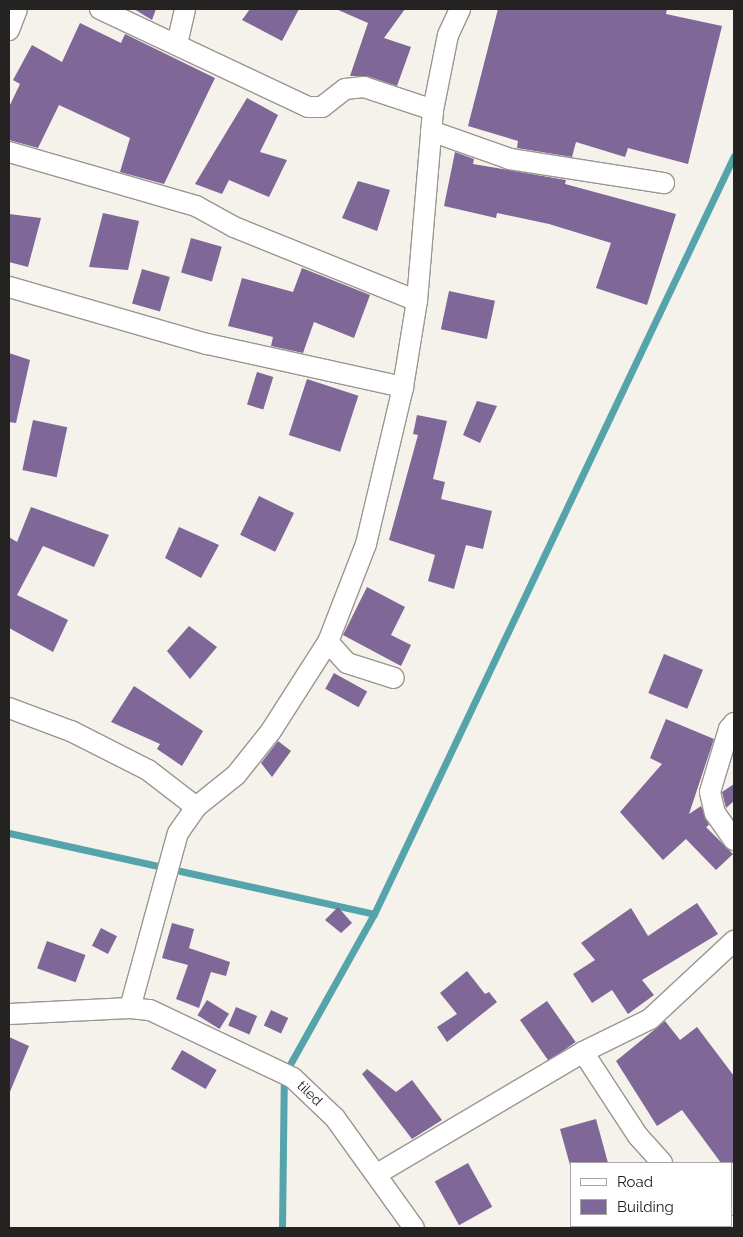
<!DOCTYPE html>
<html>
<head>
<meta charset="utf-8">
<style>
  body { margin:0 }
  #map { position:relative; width:743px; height:1237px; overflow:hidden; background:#f5f1eb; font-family:Raleway,sans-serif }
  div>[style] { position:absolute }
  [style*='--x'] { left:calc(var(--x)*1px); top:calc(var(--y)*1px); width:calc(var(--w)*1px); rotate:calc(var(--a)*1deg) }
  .stream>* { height:7px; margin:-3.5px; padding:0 3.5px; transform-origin:3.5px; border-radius:3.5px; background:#55a3ab }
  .building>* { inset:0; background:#7f6797; transform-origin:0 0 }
  .roads { filter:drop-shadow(1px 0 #9a9691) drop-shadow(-1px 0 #9a9691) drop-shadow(0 1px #9a9691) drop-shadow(0 -1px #9a9691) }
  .street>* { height:20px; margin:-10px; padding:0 10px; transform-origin:10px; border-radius:10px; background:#fff }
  span { translate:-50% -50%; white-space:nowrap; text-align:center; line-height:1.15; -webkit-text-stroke:4px #fff; paint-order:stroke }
  .street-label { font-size:14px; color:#252321 }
  .frame { position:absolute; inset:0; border:10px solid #252321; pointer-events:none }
  .legend { position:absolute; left:570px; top:1162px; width:162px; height:65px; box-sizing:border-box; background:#fff; border:1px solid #a8a7a6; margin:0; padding:6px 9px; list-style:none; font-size:15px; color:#252321 }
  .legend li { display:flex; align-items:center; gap:10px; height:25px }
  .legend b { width:25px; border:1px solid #a8a7a6 }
</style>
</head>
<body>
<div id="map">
  <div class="stream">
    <i style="--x:9;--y:833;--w:374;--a:12.5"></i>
    <i style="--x:282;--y:1228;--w:153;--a:-89.3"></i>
    <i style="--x:284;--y:1075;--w:184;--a:-60.8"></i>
    <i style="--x:374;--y:914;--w:839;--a:-64.6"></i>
  </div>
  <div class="building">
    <i style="clip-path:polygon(134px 9px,156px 9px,152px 20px)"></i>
    <i style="clip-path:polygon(250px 9px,299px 9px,282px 41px,242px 20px)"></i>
    <i style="clip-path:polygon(336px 9px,405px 9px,384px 38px,411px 47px,397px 86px,367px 76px,350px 76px,368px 23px)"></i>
    <i style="clip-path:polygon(498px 9px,667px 9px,666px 14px,722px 26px,688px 164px,628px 148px,625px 157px,576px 142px,572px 157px,517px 148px,518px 141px,468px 126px)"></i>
    <i style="clip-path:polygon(80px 23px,121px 43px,125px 34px,215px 78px,164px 184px,120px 172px,130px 138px,59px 105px,38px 148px,9px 140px,9px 107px,20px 84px,13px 80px,32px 45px,62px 62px)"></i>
    <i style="clip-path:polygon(247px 98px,278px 115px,260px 152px,287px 160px,269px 197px,229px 180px,222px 194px,195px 184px)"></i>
    <i style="clip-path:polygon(455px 152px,474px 159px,473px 164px,566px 180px,565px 184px,676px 214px,647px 305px,596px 288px,611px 243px,549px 224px,497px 213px,496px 218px,444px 206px)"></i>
    <i style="clip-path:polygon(358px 181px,390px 190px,377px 231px,342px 218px)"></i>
    <i style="clip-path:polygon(103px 213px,139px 221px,128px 270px,89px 267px)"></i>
    <i style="clip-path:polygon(9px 214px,41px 218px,28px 267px,9px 262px)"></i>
    <i style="left:191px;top:238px;width:32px;height:36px;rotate:16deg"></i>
    <i style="clip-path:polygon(302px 268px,370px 295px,354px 338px,314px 322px,303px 353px,271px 346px,273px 337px,228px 326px,242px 278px,293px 292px)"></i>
    <i style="left:142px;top:269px;width:29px;height:36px;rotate:16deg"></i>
    <i style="left:449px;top:291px;width:47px;height:39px;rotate:12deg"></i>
    <i style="clip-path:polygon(9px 353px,30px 360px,16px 423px,9px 422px)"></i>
    <i style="left:257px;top:372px;width:17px;height:34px;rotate:17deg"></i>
    <i style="left:307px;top:379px;width:54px;height:59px;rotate:18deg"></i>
    <i style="clip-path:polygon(477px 401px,497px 406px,480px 443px,463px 435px)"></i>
    <i style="clip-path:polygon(417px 415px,447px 421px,433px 479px,445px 482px,441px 499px,492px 511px,483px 549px,466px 545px,454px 589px,428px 581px,435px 555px,389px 540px,418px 435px,413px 434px)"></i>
    <i style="left:33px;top:420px;width:35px;height:51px;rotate:12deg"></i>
    <i style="left:259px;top:496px;width:39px;height:43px;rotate:26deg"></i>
    <i style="clip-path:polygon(31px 507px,109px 535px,94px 567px,43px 546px,17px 595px,68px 620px,53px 652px,9px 628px,9px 537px,17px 542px)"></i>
    <i style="clip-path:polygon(179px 527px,219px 545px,201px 578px,165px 558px)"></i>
    <i style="clip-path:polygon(367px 587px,405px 607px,391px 635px,411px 645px,401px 666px,343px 635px)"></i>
    <i style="clip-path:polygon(189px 626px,217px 647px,190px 679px,167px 651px)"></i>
    <i style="left:664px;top:654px;width:42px;height:42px;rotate:22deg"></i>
    <i style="left:334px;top:673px;width:38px;height:18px;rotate:29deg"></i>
    <i style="clip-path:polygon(134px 686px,203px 731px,182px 766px,157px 749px,160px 744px,111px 722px)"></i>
    <i style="clip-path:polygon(666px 719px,714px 739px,689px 814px,701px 806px,709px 825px,706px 827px,733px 854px,716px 870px,686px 839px,663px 860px,620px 812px,662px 764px,650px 758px)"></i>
    <i style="clip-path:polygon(278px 741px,291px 751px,272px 777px,261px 763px)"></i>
    <i style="clip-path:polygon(734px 784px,734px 801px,726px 808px,722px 792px)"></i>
    <i style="clip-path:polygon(697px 903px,718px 934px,642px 980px,654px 995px,628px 1014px,612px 990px,592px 1003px,573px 974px,595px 960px,581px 943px,631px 908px,648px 936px)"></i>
    <i style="clip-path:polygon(338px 907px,352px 923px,341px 933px,325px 920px)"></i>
    <i style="clip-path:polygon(172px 923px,194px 929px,189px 948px,230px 962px,226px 976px,211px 972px,199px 1008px,176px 999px,188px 965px,162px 958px)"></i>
    <i style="left:101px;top:928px;width:18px;height:20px;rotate:27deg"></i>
    <i style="left:47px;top:941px;width:41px;height:29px;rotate:20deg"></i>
    <i style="clip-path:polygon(467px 971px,485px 994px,489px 992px,497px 1002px,447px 1042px,437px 1027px,457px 1014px,440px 993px)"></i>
    <i style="left:207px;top:1000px;width:26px;height:18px;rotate:32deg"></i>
    <i style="left:547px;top:1001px;width:50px;height:33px;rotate:55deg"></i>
    <i style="left:236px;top:1007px;width:23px;height:20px;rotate:23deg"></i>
    <i style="left:271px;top:1010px;width:19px;height:17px;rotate:25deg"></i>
    <i style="clip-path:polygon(665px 1021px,680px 1040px,697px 1027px,734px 1076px,734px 1163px,721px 1163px,682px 1110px,657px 1126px,616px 1061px)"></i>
    <i style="clip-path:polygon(9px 1037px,29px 1046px,9px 1094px)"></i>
    <i style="left:182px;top:1050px;width:40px;height:22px;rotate:30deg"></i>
    <i style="clip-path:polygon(367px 1069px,396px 1092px,412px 1080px,442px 1120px,412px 1139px,362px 1074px)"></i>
    <i style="clip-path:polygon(596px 1119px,608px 1163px,570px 1165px,560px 1129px)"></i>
    <i style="left:468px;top:1163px;width:50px;height:38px;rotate:61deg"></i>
  </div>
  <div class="roads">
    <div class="street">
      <i style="--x:100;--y:9;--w:230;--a:25.2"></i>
      <i style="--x:308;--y:107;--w:14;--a:0"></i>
      <i style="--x:322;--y:107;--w:29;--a:-38"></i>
      <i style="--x:345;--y:89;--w:19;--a:-6"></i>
      <i style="--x:364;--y:87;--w:73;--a:18.4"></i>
      <i style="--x:9;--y:30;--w:22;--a:-69"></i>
      <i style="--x:177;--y:44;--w:36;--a:-77"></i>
      <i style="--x:431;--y:131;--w:84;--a:19.5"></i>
      <i style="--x:510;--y:159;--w:156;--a:8.9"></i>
      <i style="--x:9;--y:152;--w:195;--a:16.1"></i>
      <i style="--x:196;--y:206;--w:43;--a:28.9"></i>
      <i style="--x:234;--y:227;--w:197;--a:22"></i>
      <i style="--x:9;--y:287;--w:206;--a:16.1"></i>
      <i style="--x:207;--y:344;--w:201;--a:12.4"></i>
      <i style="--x:328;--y:642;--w:28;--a:48"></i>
      <i style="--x:347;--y:663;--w:49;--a:17.7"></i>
      <i style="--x:9;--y:708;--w:66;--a:20.4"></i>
      <i style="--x:71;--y:731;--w:86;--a:26.9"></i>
      <i style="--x:148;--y:770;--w:61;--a:37.6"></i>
      <i style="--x:734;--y:723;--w:8;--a:130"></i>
      <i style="--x:729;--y:729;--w:66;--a:106.8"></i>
      <i style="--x:710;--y:792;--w:22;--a:77"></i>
      <i style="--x:715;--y:813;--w:33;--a:55"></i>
      <i style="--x:130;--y:1008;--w:20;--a:6"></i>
      <i style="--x:150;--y:1010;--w:158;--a:25.4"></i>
      <i style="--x:293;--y:1078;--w:58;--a:43.6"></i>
      <i style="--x:335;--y:1118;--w:135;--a:54.3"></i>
      <i style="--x:9;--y:1014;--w:121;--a:-2.8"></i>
      <i style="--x:130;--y:1008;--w:181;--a:-74.7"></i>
      <i style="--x:178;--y:833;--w:32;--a:-55"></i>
      <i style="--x:196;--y:807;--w:51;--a:-38.7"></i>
      <i style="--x:236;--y:775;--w:56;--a:-51.5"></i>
      <i style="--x:271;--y:731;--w:106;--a:-57.4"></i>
      <i style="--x:328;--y:642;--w:105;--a:-68.8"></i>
      <i style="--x:366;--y:544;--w:161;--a:-76.7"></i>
      <i style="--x:403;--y:387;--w:87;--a:-80.8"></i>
      <i style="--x:417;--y:301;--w:192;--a:-85.2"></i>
      <i style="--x:433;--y:110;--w:76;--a:-78.7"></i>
      <i style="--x:448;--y:35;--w:29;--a:-65"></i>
      <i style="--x:583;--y:1052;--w:100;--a:56.8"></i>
      <i style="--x:638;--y:1136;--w:36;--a:48"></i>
      <i style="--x:377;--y:1174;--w:239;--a:-30.6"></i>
      <i style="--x:583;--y:1052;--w:75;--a:-26.2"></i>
      <i style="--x:650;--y:1019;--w:115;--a:-42.9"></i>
      <i style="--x:697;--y:1226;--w:3;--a:45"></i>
      <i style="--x:725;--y:1228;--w:6;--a:-18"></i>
    </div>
  </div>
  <div class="street-label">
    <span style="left:310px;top:1093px;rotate:44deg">tiled</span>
  </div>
  <div class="frame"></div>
  <ul class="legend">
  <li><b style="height:6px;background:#fff"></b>Road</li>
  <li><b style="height:14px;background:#7f6797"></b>Building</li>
  </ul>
</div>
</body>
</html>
